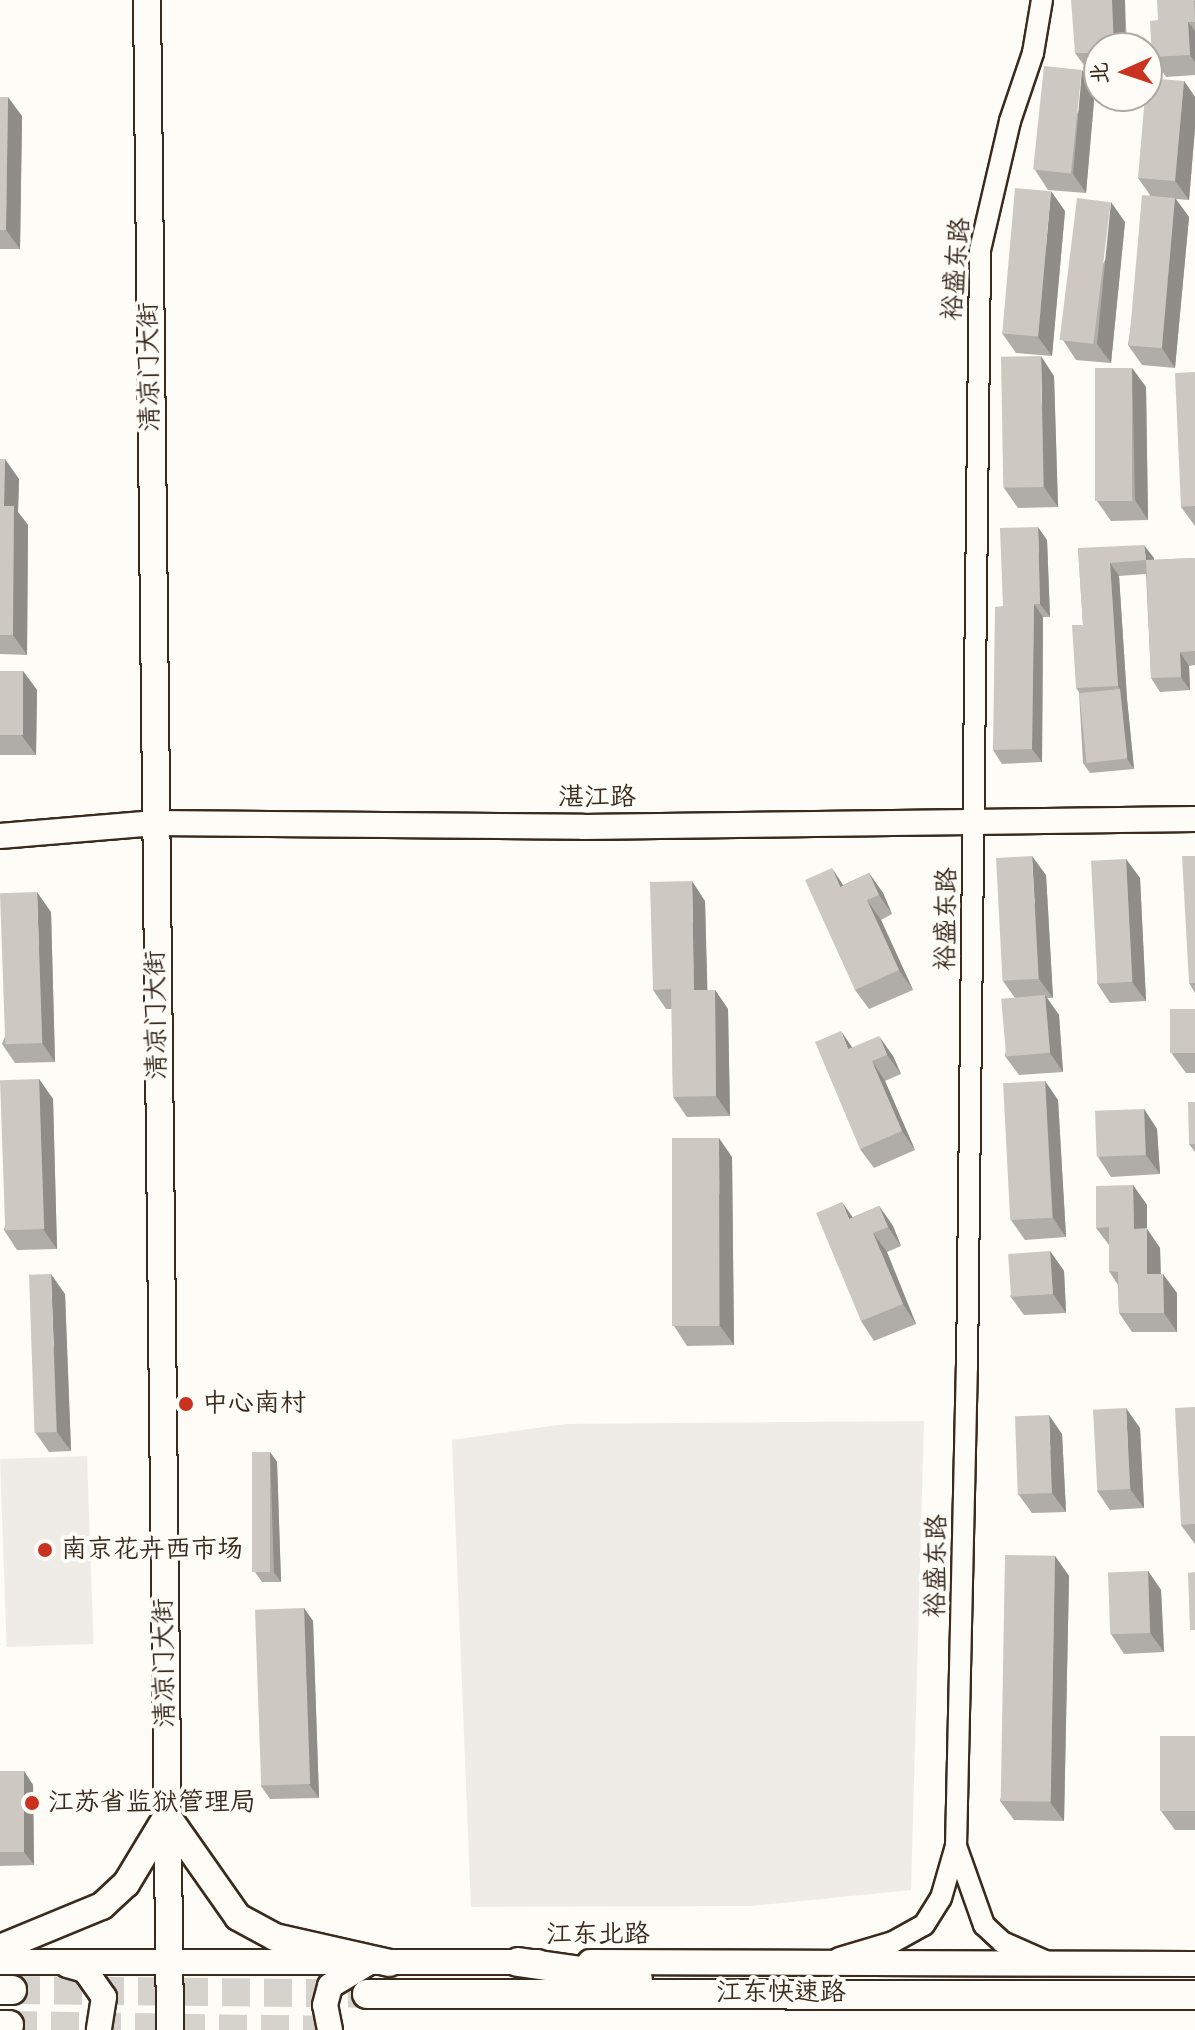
<!DOCTYPE html>
<html>
<head>
<meta charset="utf-8">
<style>
  body { margin:0 }
  #map { position:relative; width:1195px; height:2030px; overflow:hidden; background:#fdfcf7; font-family:"Architects Daughter","LXGW WenKai TC",sans-serif }
  div>[style] { position:absolute }
  [style*='--x'] { left:calc(var(--x)*1px); top:calc(var(--y)*1px); width:calc(var(--w)*1px); rotate:calc(var(--a)*1deg) }
  .built>* { inset:0; background:#efece7; transform-origin:0 0 }
  .trunk-tunnel>* { height:28px; margin-top:-14px; transform-origin:0; background:repeating-linear-gradient(90deg,#d6d2cc 0 28px,transparent 0 42px) }
  .roads { filter:drop-shadow(2px 0 #3b2a1e) drop-shadow(-2px 0 #3b2a1e) drop-shadow(0 2px #3b2a1e) drop-shadow(0 -2px #3b2a1e) }
  .tertiary>* { height:20px; margin:-10px; padding:0 10px; transform-origin:10px; border-radius:10px; background:#fdfcf7 }
  .secondary>* { height:24px; margin:-12px; padding:0 12px; transform-origin:12px; border-radius:12px; background:#fdfcf7 }
  .primary>* { height:26px; margin:-13px; padding:0 13px; transform-origin:13px; border-radius:13px; background:#fdfcf7 }
  .trunk>* { height:28px; margin:-14px; padding:0 14px; transform-origin:14px; border-radius:14px; background:#fdfcf7 }
  .wall>* { inset:0; background:#b0aca7 }
  .shaded-wall>* { inset:0; background:#908c88; transform-origin:0 0 }
  .building>* { inset:0; background:#cdc8c2; transform-origin:0 0 }
  .dots>* { width:22px; height:22px; translate:-50% -50%; box-sizing:border-box; border:4px solid #fdfcf7; border-radius:50% }
  span { translate:-50% -50%; white-space:nowrap; text-align:center; line-height:1.15; -webkit-text-stroke:8px #fdfcf7; paint-order:stroke }
  .street-label { font-size:26px; color:#3b2a1e }
  .poi-label { font-size:26px; color:#3b2a1e }
  .left { translate:0 -50%; text-align:left }
  .north { position:absolute; left:1083px; top:32px; width:80px; height:80px; box-sizing:border-box; background:#fdfcf7; border:2px solid #afa8a0; border-radius:50%; rotate:267deg; font-size:22px; font-weight:700; line-height:32px; text-align:center; color:#3b2a1e }
  .north::after { content:''; display:block; margin:auto; width:28px; height:36px; background:#c8321e; clip-path:polygon(50% 0,100% 100%,50% 72%,0 100%) }
</style>
</head>
<body>
<div id="map">
  <div class="built">
    <i style="clip-path:polygon(924px 1421px,911px 1890px,751px 1906px,471px 1907px,452px 1440px,565px 1424px)"></i>
    <i style="left:87px;top:1456px;width:188px;height:87px;rotate:88deg"></i>
  </div>
  <div class="trunk-tunnel">
    <i style="--x:12;--y:1990;--w:355;--a:0.6"></i>
    <i style="--x:9;--y:2025;--w:310;--a:0.9"></i>
  </div>
  <div class="roads">
    <div class="tertiary">
      <i style="--x:956;--y:1846;--w:84;--a:70.5"></i>
      <i style="--x:984;--y:1925;--w:25;--a:43"></i>
      <i style="--x:1002;--y:1942;--w:47;--a:23.8"></i>
      <i style="--x:839;--y:1958;--w:56;--a:-16.5"></i>
      <i style="--x:893;--y:1942;--w:35;--a:-29"></i>
      <i style="--x:924;--y:1925;--w:32;--a:-58"></i>
      <i style="--x:941;--y:1898;--w:54;--a:-73.9"></i>
      <i style="--x:956;--y:1846;--w:478;--a:-88.7"></i>
      <i style="--x:967;--y:1368;--w:1118;--a:-89.33"></i>
      <i style="--x:980;--y:250;--w:132;--a:-76.9"></i>
      <i style="--x:1010;--y:121;--w:72;--a:-71.3"></i>
      <i style="--x:1033;--y:53;--w:54;--a:-80.4"></i>
    </div>
    <div class="secondary">
      <i style="--x:0;--y:836;--w:156;--a:-4.8"></i>
      <i style="--x:155;--y:823;--w:428;--a:0.5"></i>
      <i style="--x:583;--y:827;--w:612;--a:-0.75"></i>
      <i style="--x:0;--y:1962;--w:538;--a:0"></i>
      <i style="--x:590;--y:1962;--w:605;--a:0.19"></i>
      <i style="--x:67;--y:1965;--w:19;--a:16"></i>
      <i style="--x:85;--y:1970;--w:33;--a:55"></i>
      <i style="--x:104;--y:1997;--w:33;--a:99"></i>
      <i style="--x:330;--y:2030;--w:25;--a:-101"></i>
      <i style="--x:325;--y:2005;--w:20;--a:-75"></i>
      <i style="--x:330;--y:1986;--w:44;--a:-31.2"></i>
    </div>
    <div class="primary">
      <i style="--x:147;--y:0;--w:2030;--a:89.35"></i>
      <i style="--x:0;--y:1948;--w:110;--a:-22.4"></i>
      <i style="--x:102;--y:1906;--w:33;--a:-43"></i>
      <i style="--x:126;--y:1884;--w:79;--a:-58.9"></i>
      <i style="--x:167;--y:1816;--w:123;--a:54.9"></i>
      <i style="--x:238;--y:1917;--w:42;--a:28.4"></i>
      <i style="--x:275;--y:1937;--w:117;--a:12.8"></i>
    </div>
    <div class="trunk">
      <i style="--x:518;--y:1962;--w:121;--a:8.1"></i>
      <i style="--x:0;--y:1990;--w:12;--a:0"></i>
      <i style="--x:367;--y:1994;--w:828;--a:0.07"></i>
      <i style="--x:0;--y:2025;--w:9;--a:0"></i>
    </div>
  </div>
  <div class="wall">
    <i style="clip-path:polygon(1125px 0,1127px 48px,1099px 48px,1099px 72px,1089px 72px,1075px 53px)"></i>
    <i style="clip-path:polygon(1195px 0,1195px 75px,1166px 77px,1152px 57px,1158px 20px)"></i>
    <i style="clip-path:polygon(1184px 81px,1195px 97px,1195px 128px,1189px 200px,1176px 199px,1189px 217px,1175px 368px,1142px 365px,1128px 345px,1150px 195px,1138px 178px)"></i>
    <i style="clip-path:polygon(1095px 89px,1086px 193px,1048px 190px,1035px 170px)"></i>
    <i style="clip-path:polygon(0 97px,22px 116px,20px 249px,0 249px)"></i>
    <i style="clip-path:polygon(1065px 211px,1052px 356px,1016px 353px,1002px 333px)"></i>
    <i style="clip-path:polygon(1125px 222px,1111px 363px,1076px 360px,1063px 340px)"></i>
    <i style="clip-path:polygon(1132px 368px,1146px 387px,1148px 520px,1111px 521px,1097px 501px)"></i>
    <i style="clip-path:polygon(1195px 372px,1195px 526px,1181px 507px)"></i>
    <i style="clip-path:polygon(1054px 376px,1058px 507px,1018px 508px,1004px 488px)"></i>
    <i style="clip-path:polygon(0 459px,19px 479px,18px 512px,28px 525px,27px 655px,0 654px)"></i>
    <i style="clip-path:polygon(1047px 540px,1050px 617px,1043px 617px,1042px 762px,1002px 764px,993px 750px,1003px 606px)"></i>
    <i style="clip-path:polygon(1078px 548px,1154px 558px,1154px 560px,1195px 558px,1195px 665px,1189px 666px,1190px 690px,1160px 692px,1151px 678px,1146px 574px,1119px 576px,1127px 699px,1134px 769px,1090px 773px,1083px 763px,1079px 692px,1076px 688px,1083px 625px)"></i>
    <i style="clip-path:polygon(0 671px,23px 671px,37px 690px,36px 755px,0 755px)"></i>
    <i style="clip-path:polygon(1195px 856px,1195px 993px,1189px 983px)"></i>
    <i style="clip-path:polygon(1126px 859px,1140px 878px,1146px 1001px,1110px 1003px,1097px 983px)"></i>
    <i style="clip-path:polygon(869px 873px,883px 893px,892px 914px,881px 920px,913px 990px,869px 1009px,855px 990px,843px 885px)"></i>
    <i style="clip-path:polygon(1046px 875px,1053px 998px,1047px 998px,1059px 1015px,1063px 1072px,1019px 1075px,1005px 1056px,1015px 998px,1003px 981px)"></i>
    <i style="clip-path:polygon(705px 901px,707px 990px,715px 990px,728px 1009px,730px 1116px,687px 1117px,673px 1097px,672px 1009px,666px 1009px,653px 990px)"></i>
    <i style="clip-path:polygon(51px 912px,55px 1062px,15px 1063px,2px 1044px)"></i>
    <i style="clip-path:polygon(1195px 1009px,1195px 1073px,1186px 1073px,1172px 1054px)"></i>
    <i style="clip-path:polygon(852px 1048px,893px 1056px,901px 1074px,885px 1081px,915px 1150px,874px 1168px,860px 1149px)"></i>
    <i style="clip-path:polygon(39px 1079px,53px 1099px,57px 1249px,17px 1250px,4px 1230px)"></i>
    <i style="clip-path:polygon(1045px 1081px,1058px 1100px,1066px 1237px,1025px 1240px,1011px 1220px)"></i>
    <i style="clip-path:polygon(1195px 1102px,1195px 1152px,1189px 1144px)"></i>
    <i style="clip-path:polygon(1144px 1109px,1157px 1129px,1160px 1174px,1111px 1177px,1098px 1157px)"></i>
    <i style="clip-path:polygon(732px 1157px,734px 1345px,687px 1346px,674px 1326px)"></i>
    <i style="clip-path:polygon(1133px 1185px,1147px 1205px,1147px 1229px,1160px 1248px,1161px 1274px,1177px 1293px,1177px 1332px,1132px 1332px,1119px 1313px,1118px 1285px,1109px 1271px,1109px 1245px,1096px 1228px)"></i>
    <i style="clip-path:polygon(879px 1206px,893px 1226px,901px 1246px,887px 1252px,916px 1324px,874px 1341px,861px 1321px,853px 1217px)"></i>
    <i style="clip-path:polygon(1050px 1251px,1064px 1271px,1066px 1313px,1024px 1315px,1010px 1296px)"></i>
    <i style="clip-path:polygon(65px 1294px,71px 1451px,49px 1452px,35px 1432px)"></i>
    <i style="clip-path:polygon(1195px 1407px,1195px 1544px,1181px 1525px)"></i>
    <i style="clip-path:polygon(1140px 1428px,1144px 1508px,1110px 1510px,1097px 1491px)"></i>
    <i style="clip-path:polygon(1062px 1434px,1066px 1512px,1032px 1513px,1018px 1494px)"></i>
    <i style="clip-path:polygon(270px 1452px,277px 1462px,281px 1582px,262px 1582px,255px 1572px)"></i>
    <i style="clip-path:polygon(1055px 1556px,1069px 1576px,1064px 1821px,1014px 1820px,1000px 1801px)"></i>
    <i style="clip-path:polygon(1148px 1571px,1161px 1590px,1164px 1652px,1124px 1654px,1111px 1634px)"></i>
    <i style="clip-path:polygon(304px 1608px,313px 1621px,319px 1798px,270px 1799px,261px 1786px)"></i>
    <i style="clip-path:polygon(1195px 1736px,1195px 1830px,1175px 1830px,1161px 1811px)"></i>
    <i style="clip-path:polygon(24px 1771px,33px 1785px,34px 1865px,0 1866px,0 1772px)"></i>
  </div>
  <div class="shaded-wall">
    <i style="left:1112px;top:0;width:13px;height:48px"></i>
    <i style="clip-path:polygon(1188px 22px,1195px 31px,1195px 62px,1190px 55px)"></i>
    <i style="clip-path:polygon(1082px 70px,1095px 89px,1086px 193px,1073px 174px)"></i>
    <i style="clip-path:polygon(1184px 81px,1195px 97px,1195px 128px,1189px 200px,1175px 181px)"></i>
    <i style="clip-path:polygon(8px 97px,22px 116px,20px 249px,6px 230px)"></i>
    <i style="clip-path:polygon(1051px 191px,1065px 211px,1052px 356px,1038px 337px)"></i>
    <i style="clip-path:polygon(1175px 198px,1189px 217px,1175px 368px,1162px 348px)"></i>
    <i style="clip-path:polygon(1111px 202px,1125px 222px,1111px 363px,1097px 344px)"></i>
    <i style="clip-path:polygon(1041px 356px,1054px 376px,1058px 507px,1044px 487px)"></i>
    <i style="clip-path:polygon(1132px 368px,1146px 387px,1148px 520px,1135px 500px)"></i>
    <i style="clip-path:polygon(5px 459px,19px 479px,18px 512px,28px 525px,27px 655px,13px 635px,4px 506px)"></i>
    <i style="clip-path:polygon(1038px 527px,1047px 540px,1050px 617px,1040px 604px)"></i>
    <i style="clip-path:polygon(1144px 545px,1154px 558px,1155px 573px,1146px 560px)"></i>
    <i style="clip-path:polygon(1110px 563px,1119px 576px,1127px 699px,1134px 769px,1127px 759px,1120px 689px,1118px 686px)"></i>
    <i style="clip-path:polygon(1034px 604px,1043px 617px,1042px 762px,1032px 749px)"></i>
    <i style="clip-path:polygon(1180px 652px,1189px 666px,1190px 690px,1181px 677px)"></i>
    <i style="clip-path:polygon(23px 671px,37px 690px,36px 755px,22px 736px)"></i>
    <i style="clip-path:polygon(1032px 856px,1046px 875px,1053px 998px,1039px 979px)"></i>
    <i style="clip-path:polygon(1126px 859px,1140px 878px,1146px 1001px,1132px 982px)"></i>
    <i style="clip-path:polygon(832px 868px,845px 888px,840px 887px)"></i>
    <i style="clip-path:polygon(869px 873px,883px 893px,892px 914px,879px 895px)"></i>
    <i style="clip-path:polygon(692px 881px,705px 901px,708px 1010px,694px 990px)"></i>
    <i style="clip-path:polygon(37px 892px,51px 912px,55px 1062px,42px 1043px)"></i>
    <i style="clip-path:polygon(867px 900px,881px 920px,913px 990px,899px 970px)"></i>
    <i style="clip-path:polygon(715px 990px,728px 1009px,730px 1116px,716px 1096px)"></i>
    <i style="clip-path:polygon(1045px 995px,1059px 1015px,1063px 1072px,1050px 1053px)"></i>
    <i style="clip-path:polygon(841px 1031px,854px 1050px,848px 1049px)"></i>
    <i style="clip-path:polygon(879px 1036px,893px 1056px,901px 1074px,887px 1055px)"></i>
    <i style="clip-path:polygon(872px 1061px,885px 1081px,915px 1150px,902px 1131px)"></i>
    <i style="clip-path:polygon(39px 1079px,53px 1099px,57px 1249px,43px 1229px)"></i>
    <i style="clip-path:polygon(1045px 1081px,1058px 1100px,1066px 1237px,1053px 1218px)"></i>
    <i style="clip-path:polygon(1144px 1109px,1157px 1129px,1160px 1174px,1146px 1155px)"></i>
    <i style="clip-path:polygon(719px 1138px,732px 1157px,734px 1345px,720px 1326px)"></i>
    <i style="clip-path:polygon(1133px 1185px,1147px 1205px,1147px 1229px,1160px 1248px,1161px 1294px,1147px 1274px,1134px 1229px)"></i>
    <i style="clip-path:polygon(842px 1202px,856px 1222px,849px 1219px)"></i>
    <i style="clip-path:polygon(879px 1206px,893px 1226px,901px 1246px,888px 1227px)"></i>
    <i style="clip-path:polygon(873px 1233px,887px 1252px,916px 1324px,903px 1304px)"></i>
    <i style="clip-path:polygon(1050px 1251px,1064px 1271px,1066px 1313px,1053px 1294px)"></i>
    <i style="clip-path:polygon(51px 1274px,65px 1294px,71px 1451px,57px 1432px)"></i>
    <i style="clip-path:polygon(1163px 1274px,1177px 1293px,1177px 1332px,1164px 1313px)"></i>
    <i style="clip-path:polygon(1126px 1408px,1140px 1428px,1144px 1508px,1130px 1489px)"></i>
    <i style="clip-path:polygon(1049px 1415px,1062px 1434px,1066px 1512px,1052px 1493px)"></i>
    <i style="clip-path:polygon(270px 1452px,277px 1462px,281px 1582px,274px 1572px)"></i>
    <i style="clip-path:polygon(1055px 1556px,1069px 1576px,1064px 1821px,1050px 1802px)"></i>
    <i style="clip-path:polygon(1148px 1571px,1161px 1590px,1164px 1652px,1150px 1633px)"></i>
    <i style="clip-path:polygon(304px 1608px,313px 1621px,319px 1798px,309px 1784px)"></i>
    <i style="clip-path:polygon(24px 1771px,33px 1785px,34px 1865px,24px 1852px)"></i>
  </div>
  <div class="building">
    <i style="clip-path:polygon(1071px 0,1112px 0,1114px 48px,1099px 48px,1099px 53px,1075px 53px)"></i>
    <i style="clip-path:polygon(1157px 0,1194px 0,1195px 22px,1188px 22px,1190px 55px,1152px 57px,1150px 21px,1158px 20px)"></i>
    <i style="left:1044px;top:66px;width:38px;height:104px;rotate:6deg"></i>
    <i style="clip-path:polygon(1147px 78px,1184px 81px,1175px 181px,1138px 178px,1145px 96px,1147px 96px)"></i>
    <i style="clip-path:polygon(0 97px,8px 97px,6px 230px,0 230px)"></i>
    <i style="left:1015px;top:188px;width:36px;height:146px;rotate:5deg"></i>
    <i style="left:1142px;top:195px;width:33px;height:151px;rotate:5deg"></i>
    <i style="left:1077px;top:198px;width:34px;height:143px;rotate:7deg"></i>
    <i style="left:1041px;top:356px;width:131px;height:40px;rotate:89deg"></i>
    <i style="left:1095px;top:368px;width:37px;height:133px"></i>
    <i style="clip-path:polygon(1195px 372px,1195px 506px,1181px 507px,1175px 373px)"></i>
    <i style="clip-path:polygon(0 459px,5px 459px,4px 506px,14px 506px,13px 635px,0 635px)"></i>
    <i style="clip-path:polygon(1038px 527px,1040px 604px,1034px 604px,1032px 749px,993px 750px,995px 607px,1003px 606px,1000px 528px)"></i>
    <i style="clip-path:polygon(1144px 545px,1146px 560px,1110px 563px,1118px 686px,1076px 688px,1072px 625px,1083px 625px,1078px 548px)"></i>
    <i style="clip-path:polygon(1195px 558px,1195px 651px,1180px 652px,1181px 677px,1151px 678px,1146px 560px)"></i>
    <i style="left:0;top:671px;width:23px;height:64px"></i>
    <i style="left:1120px;top:689px;width:70px;height:41px;rotate:84deg"></i>
    <i style="left:1032px;top:856px;width:123px;height:36px;rotate:87deg"></i>
    <i style="clip-path:polygon(1182px 856px,1195px 856px,1195px 983px,1189px 983px)"></i>
    <i style="left:1126px;top:859px;width:123px;height:35px;rotate:87deg"></i>
    <i style="clip-path:polygon(832px 868px,840px 887px,869px 873px,879px 895px,867px 900px,899px 970px,855px 990px,805px 880px)"></i>
    <i style="clip-path:polygon(692px 881px,694px 990px,715px 990px,716px 1096px,673px 1097px,671px 989px,653px 990px,650px 882px)"></i>
    <i style="left:37px;top:892px;width:151px;height:37px;rotate:88deg"></i>
    <i style="left:1045px;top:995px;width:58px;height:44px;rotate:85deg"></i>
    <i style="left:1195px;top:1009px;width:44px;height:25px;rotate:90deg"></i>
    <i style="clip-path:polygon(841px 1031px,848px 1049px,879px 1036px,887px 1055px,872px 1061px,902px 1131px,860px 1149px,815px 1042px)"></i>
    <i style="left:39px;top:1079px;width:150px;height:39px;rotate:88deg"></i>
    <i style="left:1045px;top:1081px;width:137px;height:42px;rotate:87deg"></i>
    <i style="clip-path:polygon(1188px 1102px,1195px 1102px,1195px 1144px,1189px 1144px)"></i>
    <i style="left:1144px;top:1109px;width:46px;height:49px;rotate:88deg"></i>
    <i style="left:672px;top:1138px;width:47px;height:188px"></i>
    <i style="clip-path:polygon(1133px 1185px,1134px 1229px,1147px 1228px,1147px 1274px,1163px 1274px,1164px 1313px,1119px 1313px,1118px 1272px,1109px 1271px,1109px 1227px,1096px 1228px,1096px 1186px)"></i>
    <i style="clip-path:polygon(842px 1202px,849px 1219px,879px 1206px,888px 1227px,873px 1233px,903px 1304px,861px 1321px,816px 1213px)"></i>
    <i style="left:1050px;top:1251px;width:43px;height:42px;rotate:86deg"></i>
    <i style="left:51px;top:1274px;width:158px;height:22px;rotate:88deg"></i>
    <i style="clip-path:polygon(1195px 1407px,1195px 1524px,1181px 1525px,1175px 1408px)"></i>
    <i style="left:1126px;top:1408px;width:81px;height:33px;rotate:87deg"></i>
    <i style="left:1049px;top:1415px;width:78px;height:34px;rotate:88deg"></i>
    <i style="left:252px;top:1452px;width:18px;height:120px"></i>
    <i style="left:1005px;top:1555px;width:50px;height:246px;rotate:1deg"></i>
    <i style="left:1148px;top:1571px;width:62px;height:40px;rotate:88deg"></i>
    <i style="clip-path:polygon(1195px 1572px,1195px 1630px,1190px 1630px,1188px 1573px)"></i>
    <i style="left:304px;top:1608px;width:176px;height:49px;rotate:88deg"></i>
    <i style="left:1160px;top:1736px;width:35px;height:75px"></i>
    <i style="left:24px;top:1771px;width:81px;height:24px;rotate:90deg"></i>
  </div>
  <div class="dots">
    <i style="left:186px;top:1404px;background:#c8321e"></i>
    <i style="left:45px;top:1550px;background:#c8321e"></i>
    <i style="left:32px;top:1803px;background:#c8321e"></i>
  </div>
  <div class="street-label">
    <span style="left:957px;top:269px;rotate:-85deg">裕盛东路</span>
    <span style="left:150px;top:367px;rotate:-91deg">清凉门大街</span>
    <span style="left:597px;top:798px">湛江路</span>
    <span style="left:947px;top:919px;rotate:-89deg">裕盛东路</span>
    <span style="left:157px;top:1015px;rotate:-91deg">清凉门大街</span>
    <span style="left:937px;top:1566px;rotate:-89deg">裕盛东路</span>
    <span style="left:165px;top:1663px;rotate:-91deg">清凉门大街</span>
    <span style="left:598px;top:1935px">江东北路</span>
    <span style="left:781px;top:1993px">江东快速路</span>
  </div>
  <div class="poi-label">
    <span class="left" style="left:202px;top:1404px">中心南村</span>
    <span class="left" style="left:61px;top:1550px">南京花卉西市场</span>
    <span class="left" style="left:48px;top:1803px">江苏省监狱管理局</span>
  </div>
  <div class="north">北</div>
</div>
</body>
</html>
